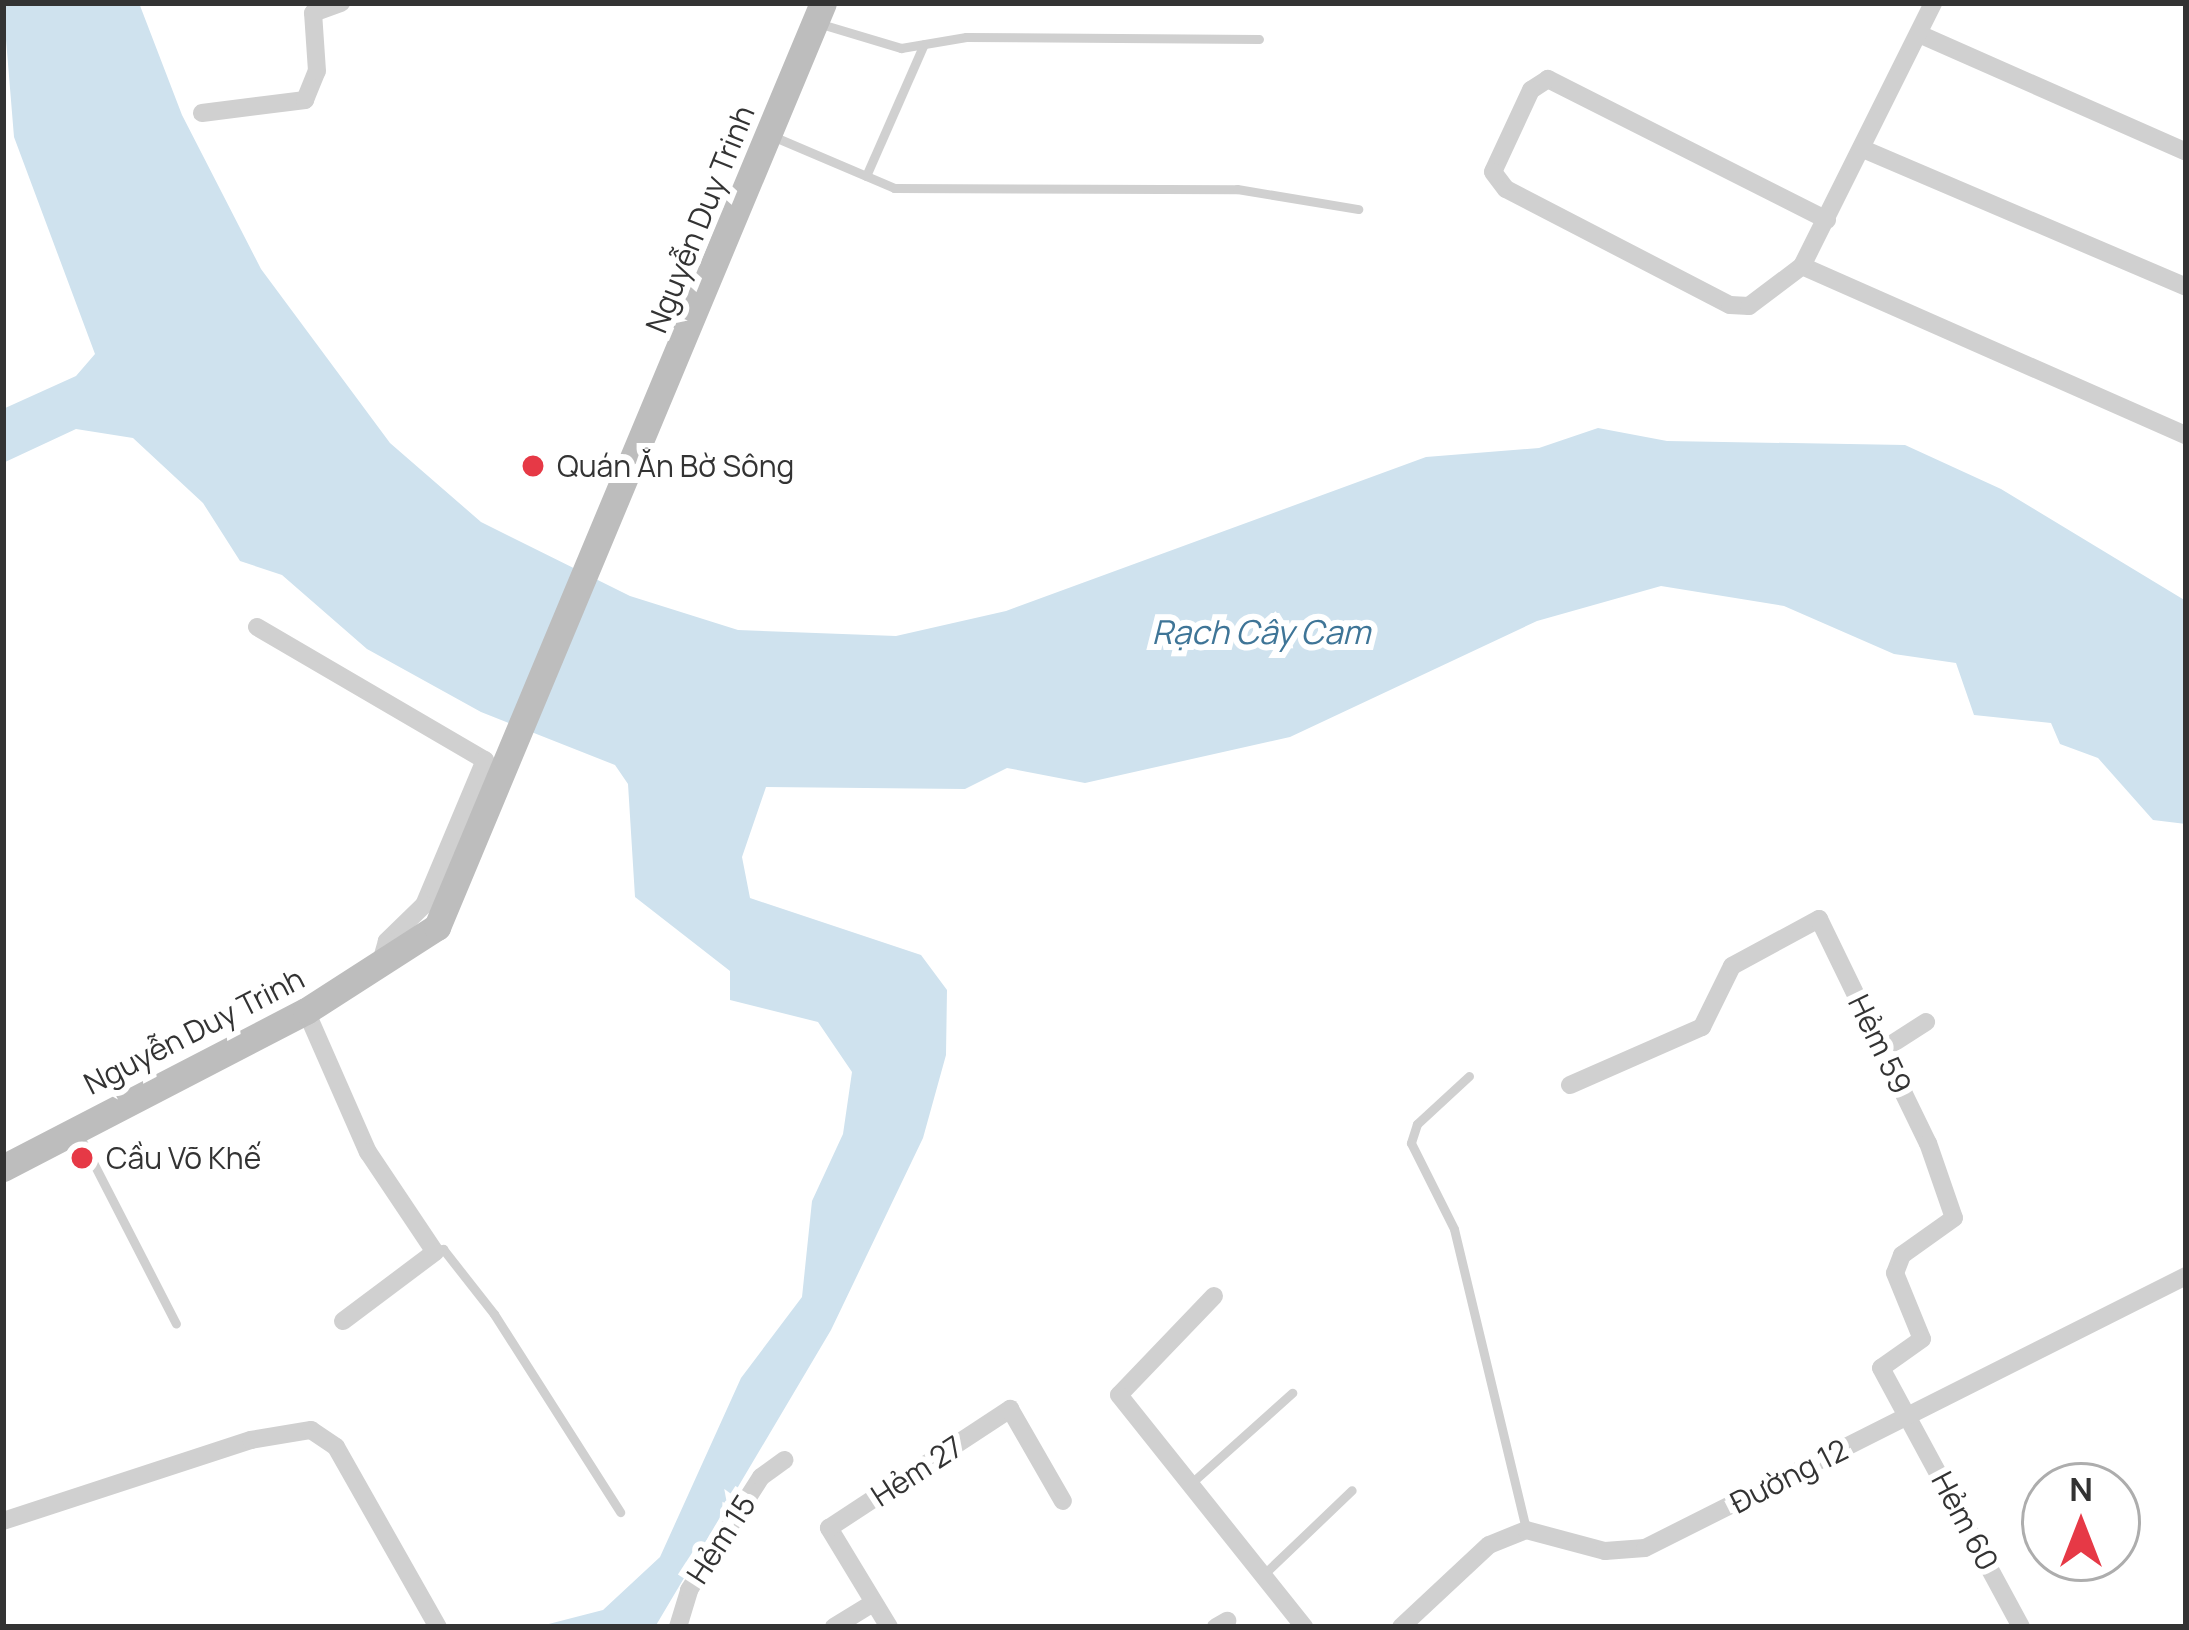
<!DOCTYPE html>
<html>
<head>
<meta charset="utf-8">
<style>
  body { margin:0 }
  #map { position:relative; width:2189px; height:1630px; overflow:hidden; background:#fff; font-family:Manrope,sans-serif }
  div>[style] { position:absolute }
  [style*='--x'] { left:calc(var(--x)*1px); top:calc(var(--y)*1px); width:calc(var(--w)*1px); rotate:calc(var(--a)*1deg) }
  .water>* { inset:0; background:#cfe2ee }
  .service>* { height:9px; margin:-4.5px; padding:0 4.5px; transform-origin:4.5px; border-radius:4.5px; background:#d0d0d0 }
  .minor>* { height:18px; margin:-9px; padding:0 9px; transform-origin:9px; border-radius:9px; background:#d0d0d0 }
  .secondary>* { height:27px; margin:-13.5px; padding:0 13.5px; transform-origin:13.5px; border-radius:13.5px; background:#bdbdbd }
  .dots>* { width:33px; height:33px; translate:-50% -50%; box-sizing:border-box; border:6px solid #fff; border-radius:50% }
  span { translate:-50% -50%; white-space:nowrap; text-align:center; line-height:1.15; -webkit-text-stroke:12px #fff; paint-order:stroke }
  .street-label { font-size:30px; color:#333 }
  .poi-label { font-size:30px; color:#333 }
  .left { translate:0 -50%; text-align:left }
  .water-label { font-size:33px; color:#3f7597; font-style:italic }
  .frame { position:absolute; inset:0; border:6px solid #333; pointer-events:none }
  .north { position:absolute; left:2021px; top:1462px; width:120px; height:120px; box-sizing:border-box; background:#fff; border:3px solid #adadad; border-radius:50%; rotate:0deg; font-size:33px; font-weight:700; line-height:48px; text-align:center; color:#333 }
  .north::after { content:''; display:block; margin:auto; width:42px; height:54px; background:#e63946; clip-path:polygon(50% 0,100% 100%,50% 72%,0 100%) }
</style>
</head>
<body>
<div id="map">
  <div class="water">
    <i style="clip-path:polygon(3px 3px,139px 3px,182px 115px,261px 269px,390px 443px,481px 522px,630px 596px,738px 630px,896px 636px,1006px 611px,1426px 457px,1539px 448px,1598px 428px,1667px 441px,1905px 445px,2001px 489px,2186px 601px,2186px 824px,2153px 820px,2098px 758px,2060px 744px,2051px 723px,1974px 715px,1956px 663px,1894px 654px,1784px 606px,1661px 586px,1537px 621px,1290px 737px,1085px 783px,1007px 768px,965px 789px,766px 787px,742px 857px,750px 898px,921px 955px,947px 990px,946px 1055px,923px 1138px,831px 1330px,655px 1627px,537px 1627px,603px 1610px,660px 1557px,741px 1378px,802px 1297px,812px 1201px,843px 1134px,852px 1072px,818px 1022px,730px 1000px,730px 971px,635px 897px,628px 784px,615px 765px,481px 712px,367px 649px,282px 575px,240px 561px,203px 503px,133px 438px,76px 429px,3px 463px,3px 409px,76px 376px,95px 354px,14px 137px)"></i>
  </div>
  <div class="service">
    <i style="--x:821;--y:24;--w:84;--a:16.7"></i>
    <i style="--x:901;--y:48;--w:66;--a:-9.6"></i>
    <i style="--x:966;--y:37;--w:293;--a:0.4"></i>
    <i style="--x:770;--y:135;--w:135;--a:23.1"></i>
    <i style="--x:894;--y:188;--w:343;--a:0.2"></i>
    <i style="--x:1237;--y:189;--w:123;--a:9.4"></i>
    <i style="--x:866;--y:176;--w:144;--a:-66.3"></i>
    <i style="--x:1469;--y:1076;--w:71;--a:137.3"></i>
    <i style="--x:1417;--y:1124;--w:20;--a:108"></i>
    <i style="--x:1411;--y:1143;--w:96;--a:63.4"></i>
    <i style="--x:1454;--y:1229;--w:309;--a:76.5"></i>
    <i style="--x:79;--y:1135;--w:212;--a:62.8"></i>
    <i style="--x:435;--y:1252;--w:9;--a:-21"></i>
    <i style="--x:443;--y:1249;--w:83;--a:51.9"></i>
    <i style="--x:494;--y:1314;--w:235;--a:57.5"></i>
    <i style="--x:1188;--y:1486;--w:140;--a:-41.8"></i>
    <i style="--x:1262;--y:1576;--w:124;--a:-43.7"></i>
  </div>
  <div class="minor">
    <i style="--x:1919;--y:34;--w:292;--a:23.8"></i>
    <i style="--x:202;--y:113;--w:104;--a:-7.2"></i>
    <i style="--x:305;--y:100;--w:31;--a:-68"></i>
    <i style="--x:317;--y:71;--w:58;--a:-93.9"></i>
    <i style="--x:313;--y:13;--w:30;--a:-20"></i>
    <i style="--x:1863;--y:149;--w:351;--a:23.1"></i>
    <i style="--x:1827;--y:220;--w:313;--a:-153.2"></i>
    <i style="--x:1548;--y:79;--w:20;--a:147"></i>
    <i style="--x:1531;--y:90;--w:90;--a:114.9"></i>
    <i style="--x:1493;--y:172;--w:21;--a:53"></i>
    <i style="--x:1506;--y:189;--w:252;--a:27.4"></i>
    <i style="--x:1730;--y:305;--w:19;--a:3"></i>
    <i style="--x:1749;--y:306;--w:66;--a:-37"></i>
    <i style="--x:1802;--y:266;--w:420;--a:23.8"></i>
    <i style="--x:1802;--y:266;--w:294;--a:-63.5"></i>
    <i style="--x:257;--y:627;--w:264;--a:30.3"></i>
    <i style="--x:485;--y:760;--w:157;--a:112.8"></i>
    <i style="--x:424;--y:905;--w:52;--a:135.8"></i>
    <i style="--x:387;--y:941;--w:25;--a:106"></i>
    <i style="--x:306;--y:1011;--w:154;--a:66.3"></i>
    <i style="--x:368;--y:1152;--w:120;--a:56.2"></i>
    <i style="--x:435;--y:1252;--w:115;--a:143.1"></i>
    <i style="--x:1884;--y:1049;--w:50;--a:-32.7"></i>
    <i style="--x:1570;--y:1085;--w:144;--a:-23.7"></i>
    <i style="--x:1702;--y:1027;--w:68;--a:-63.8"></i>
    <i style="--x:1732;--y:966;--w:99;--a:-28.4"></i>
    <i style="--x:1819;--y:919;--w:249;--a:64.1"></i>
    <i style="--x:1928;--y:1143;--w:79;--a:70.9"></i>
    <i style="--x:1954;--y:1218;--w:64;--a:144.6"></i>
    <i style="--x:1902;--y:1255;--w:19;--a:111"></i>
    <i style="--x:1895;--y:1273;--w:71;--a:67.8"></i>
    <i style="--x:1922;--y:1339;--w:50;--a:144.7"></i>
    <i style="--x:1881;--y:1368;--w:294;--a:61.6"></i>
    <i style="--x:1214;--y:1296;--w:137;--a:133.8"></i>
    <i style="--x:1119;--y:1395;--w:297;--a:51.4"></i>
    <i style="--x:3;--y:1521;--w:261;--a:-18.1"></i>
    <i style="--x:251;--y:1440;--w:61;--a:-9.5"></i>
    <i style="--x:311;--y:1430;--w:30;--a:34"></i>
    <i style="--x:336;--y:1447;--w:207;--a:60.5"></i>
    <i style="--x:678;--y:1627;--w:39;--a:-73"></i>
    <i style="--x:689;--y:1590;--w:134;--a:-57.5"></i>
    <i style="--x:761;--y:1477;--w:29;--a:-36"></i>
    <i style="--x:834;--y:1627;--w:46;--a:-31.6"></i>
    <i style="--x:889;--y:1627;--w:116;--a:-121.2"></i>
    <i style="--x:829;--y:1528;--w:217;--a:-33.3"></i>
    <i style="--x:1010;--y:1409;--w:106;--a:60.1"></i>
    <i style="--x:1216;--y:1627;--w:13;--a:-29"></i>
    <i style="--x:1401;--y:1627;--w:120;--a:-43"></i>
    <i style="--x:1489;--y:1545;--w:40;--a:-22"></i>
    <i style="--x:1526;--y:1530;--w:82;--a:14.9"></i>
    <i style="--x:1605;--y:1551;--w:40;--a:-4.3"></i>
    <i style="--x:1645;--y:1548;--w:606;--a:-26.69"></i>
  </div>
  <div class="secondary">
    <i style="--x:3;--y:1168;--w:341;--a:-27.4"></i>
    <i style="--x:306;--y:1011;--w:156;--a:-32.7"></i>
    <i style="--x:437;--y:927;--w:1001;--a:-67.33"></i>
  </div>
  <div class="dots">
    <i style="left:533px;top:466px;background:#e63946"></i>
    <i style="left:82px;top:1158px;background:#e63946"></i>
  </div>
  <div class="street-label">
    <span style="left:700px;top:219px;rotate:-68deg">Nguyễn Duy Trinh</span>
    <span style="left:194px;top:1031px;rotate:-27deg">Nguyễn Duy Trinh</span>
    <span style="left:1880px;top:1044px;rotate:64deg">Hẻm 59</span>
    <span style="left:917px;top:1471px;rotate:-33deg">Hẻm 27</span>
    <span style="left:1789px;top:1476px;rotate:-27deg">Đường 12</span>
    <span style="left:1965px;top:1521px;rotate:62deg">Hẻm 60</span>
    <span style="left:721px;top:1539px;rotate:-57deg">Hẻm 15</span>
  </div>
  <div class="poi-label">
    <span class="left" style="left:557px;top:466px">Quán Ăn Bờ Sông</span>
    <span class="left" style="left:106px;top:1158px">Cầu Võ Khế</span>
  </div>
  <div class="water-label">
    <span style="left:1261px;top:632px">Rạch Cây Cam</span>
  </div>
  <div class="frame"></div>
  <div class="north">N</div>
</div>
</body>
</html>
